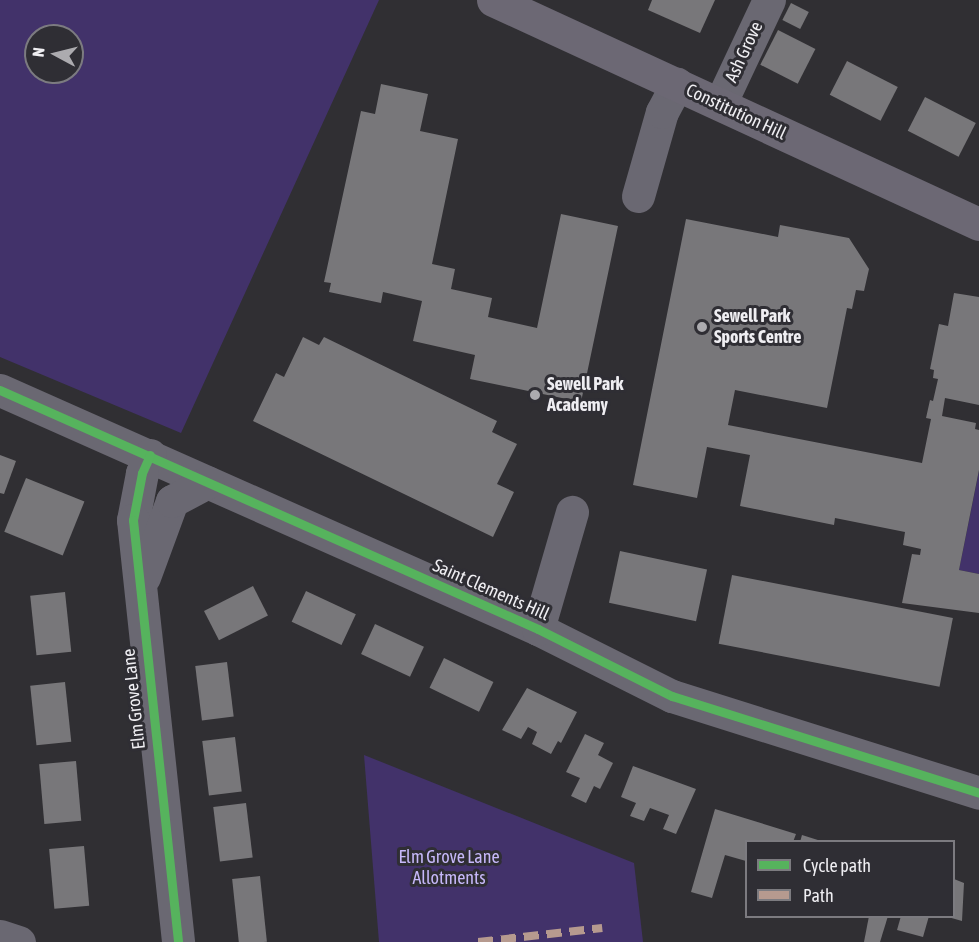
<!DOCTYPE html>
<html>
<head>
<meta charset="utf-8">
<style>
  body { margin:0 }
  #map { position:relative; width:979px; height:942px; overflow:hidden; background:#302f33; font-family:"Asap Condensed",sans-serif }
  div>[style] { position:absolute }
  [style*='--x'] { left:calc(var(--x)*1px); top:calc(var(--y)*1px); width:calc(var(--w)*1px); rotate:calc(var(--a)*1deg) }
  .green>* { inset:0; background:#42326a }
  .building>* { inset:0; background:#78777a; transform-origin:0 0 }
  .minor>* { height:33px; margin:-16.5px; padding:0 16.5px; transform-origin:16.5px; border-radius:16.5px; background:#6a6872 }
  .major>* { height:33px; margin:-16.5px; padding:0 16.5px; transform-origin:16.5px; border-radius:16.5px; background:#6c6874 }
  .quiet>* { height:8px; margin-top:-4px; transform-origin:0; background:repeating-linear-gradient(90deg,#b69a8f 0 15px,transparent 0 23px) }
  .cycleway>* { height:9px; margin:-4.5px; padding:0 4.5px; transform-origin:4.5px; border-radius:4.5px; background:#56b35d }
  .dots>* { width:16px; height:16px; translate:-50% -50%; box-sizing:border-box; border:3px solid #2f2e34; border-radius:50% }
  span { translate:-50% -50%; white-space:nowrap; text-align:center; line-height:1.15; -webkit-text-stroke:6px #2f2e34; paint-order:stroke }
  .street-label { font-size:18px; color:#efeef2 }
  .poi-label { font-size:18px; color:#efeef2; font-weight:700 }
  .left { translate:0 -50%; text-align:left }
  .park-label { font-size:18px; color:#c6b8f9 }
  .legend { position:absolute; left:745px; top:840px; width:210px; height:78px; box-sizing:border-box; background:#2f2e34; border:2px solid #7c7b80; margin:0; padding:8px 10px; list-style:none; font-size:18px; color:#efeef2 }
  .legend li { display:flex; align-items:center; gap:12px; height:30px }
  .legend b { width:30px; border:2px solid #7c7b80 }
  .north { position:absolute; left:24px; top:24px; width:60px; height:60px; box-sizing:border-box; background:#2f2e34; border:2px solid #7c7b80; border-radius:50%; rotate:277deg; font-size:16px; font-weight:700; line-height:24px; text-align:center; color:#efeef2 }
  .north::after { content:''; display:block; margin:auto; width:21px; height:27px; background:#acabaf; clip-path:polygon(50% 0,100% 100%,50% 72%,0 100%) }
</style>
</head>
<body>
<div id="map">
  <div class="green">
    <i style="clip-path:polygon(evenodd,0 0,379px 0,181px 433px,0 357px,0 0,36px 36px,72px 36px,72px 72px,36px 72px,36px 36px)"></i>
    <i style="clip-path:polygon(979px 471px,979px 574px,959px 570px)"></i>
    <i style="clip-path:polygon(364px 755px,634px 863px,643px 942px,379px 942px)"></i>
  </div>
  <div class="building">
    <i style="clip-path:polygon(652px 0,715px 0,700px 33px,648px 10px)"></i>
    <i style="left:791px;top:3px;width:20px;height:19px;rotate:27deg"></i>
    <i style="left:778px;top:30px;width:42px;height:39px;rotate:27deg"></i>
    <i style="left:847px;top:61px;width:57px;height:38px;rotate:27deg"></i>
    <i style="clip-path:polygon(381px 84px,428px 94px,420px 131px,458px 139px,432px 264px,455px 269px,451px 289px,492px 298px,488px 317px,537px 328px,561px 214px,618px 226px,581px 402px,470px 379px,475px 355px,413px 341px,422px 301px,383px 292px,381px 303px,329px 292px,331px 283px,324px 282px,361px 111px,375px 114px)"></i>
    <i style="left:925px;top:97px;width:57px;height:38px;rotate:27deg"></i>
    <i style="clip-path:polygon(686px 219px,778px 237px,780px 225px,849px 238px,869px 269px,864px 291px,856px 290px,852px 309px,847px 308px,827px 408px,735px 390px,728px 425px,922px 463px,931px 419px,926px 418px,930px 400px,933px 401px,938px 379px,933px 378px,934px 370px,930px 369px,939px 324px,948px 326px,954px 293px,979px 297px,979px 405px,945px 398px,942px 416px,976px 423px,975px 429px,979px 430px,979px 470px,959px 570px,979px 574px,979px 613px,902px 603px,912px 554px,920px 555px,921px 549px,903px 545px,905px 532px,835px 518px,834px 525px,740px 506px,750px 455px,707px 447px,697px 498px,633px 485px)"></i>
    <i style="clip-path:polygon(303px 337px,319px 345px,324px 337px,497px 421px,492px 432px,517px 444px,497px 484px,514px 492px,493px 537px,253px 421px,276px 373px,284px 377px)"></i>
    <i style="clip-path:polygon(0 455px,16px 461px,4px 494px,0 493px)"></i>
    <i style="left:26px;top:478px;width:63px;height:58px;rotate:22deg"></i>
    <i style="left:620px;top:551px;width:89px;height:53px;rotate:12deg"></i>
    <i style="left:732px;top:575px;width:225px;height:70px;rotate:11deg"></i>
    <i style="left:253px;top:586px;width:33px;height:55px;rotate:63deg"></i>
    <i style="left:306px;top:591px;width:55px;height:34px;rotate:25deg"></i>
    <i style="left:65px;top:592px;width:60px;height:35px;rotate:84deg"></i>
    <i style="left:375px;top:624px;width:54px;height:33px;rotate:25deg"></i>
    <i style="left:444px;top:658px;width:55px;height:33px;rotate:26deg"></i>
    <i style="left:227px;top:662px;width:55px;height:32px;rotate:83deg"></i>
    <i style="left:65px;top:682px;width:60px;height:35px;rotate:84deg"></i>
    <i style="clip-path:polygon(527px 688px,577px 712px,561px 743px,558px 741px,551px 754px,532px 744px,537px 732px,528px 727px,521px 739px,502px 730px)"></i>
    <i style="clip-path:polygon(585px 734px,604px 743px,598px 755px,613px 763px,600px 789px,594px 786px,586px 803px,571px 796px,580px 778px,566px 772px)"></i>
    <i style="left:235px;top:737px;width:55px;height:33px;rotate:83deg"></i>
    <i style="left:76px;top:761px;width:60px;height:37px;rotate:85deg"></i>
    <i style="clip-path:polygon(633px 766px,696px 789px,676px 834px,663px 829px,669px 815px,650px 808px,644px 821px,630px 816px,636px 803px,621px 797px)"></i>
    <i style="left:246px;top:803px;width:55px;height:33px;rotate:83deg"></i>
    <i style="clip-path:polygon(715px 809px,796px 834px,793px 842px,746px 842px,746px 861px,725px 855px,712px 898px,691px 892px)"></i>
    <i style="clip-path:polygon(802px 835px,821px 841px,821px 842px,800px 842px)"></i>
    <i style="left:84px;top:846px;width:60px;height:35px;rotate:85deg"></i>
    <i style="left:260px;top:876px;width:66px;height:28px;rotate:84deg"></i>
    <i style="clip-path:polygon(954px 879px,964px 883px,962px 921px,948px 917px,954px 916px)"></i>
    <i style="clip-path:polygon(869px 916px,888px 916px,880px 942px,864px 942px)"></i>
    <i style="clip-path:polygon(901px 916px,929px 916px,923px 937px,897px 930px)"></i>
  </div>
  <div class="minor">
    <i style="--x:720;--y:104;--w:115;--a:-64.8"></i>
    <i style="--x:638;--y:196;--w:87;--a:-74.1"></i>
    <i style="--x:662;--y:112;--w:32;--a:-62"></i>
    <i style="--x:0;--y:390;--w:589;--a:23.95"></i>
    <i style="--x:538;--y:629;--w:150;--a:26.6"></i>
    <i style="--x:672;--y:696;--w:322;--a:17.5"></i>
    <i style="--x:150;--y:455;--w:20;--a:114"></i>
    <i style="--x:142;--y:473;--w:48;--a:100.8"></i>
    <i style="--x:133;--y:520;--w:424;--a:83.9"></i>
    <i style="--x:144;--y:577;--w:81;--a:-69.8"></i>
    <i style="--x:172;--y:501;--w:40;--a:-28"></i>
    <i style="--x:538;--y:629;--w:122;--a:-73.8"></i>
    <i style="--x:0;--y:936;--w:20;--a:18"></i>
  </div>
  <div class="major">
    <i style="--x:493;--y:0;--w:535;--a:24.75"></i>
  </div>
  <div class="quiet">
    <i style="--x:478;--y:942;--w:125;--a:-6.4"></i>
  </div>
  <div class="cycleway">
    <i style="--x:0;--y:390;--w:589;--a:23.95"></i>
    <i style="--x:538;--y:629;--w:150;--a:26.6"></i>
    <i style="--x:672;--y:696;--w:322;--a:17.5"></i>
    <i style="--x:150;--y:455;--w:20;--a:114"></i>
    <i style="--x:142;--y:473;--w:48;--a:100.8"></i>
    <i style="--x:133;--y:520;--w:424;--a:83.9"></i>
  </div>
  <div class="dots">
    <i style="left:702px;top:327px;background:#acabaf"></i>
    <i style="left:535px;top:395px;background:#acabaf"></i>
  </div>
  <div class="street-label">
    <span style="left:744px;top:52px;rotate:-65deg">Ash Grove</span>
    <span style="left:736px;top:112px;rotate:25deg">Constitution Hill</span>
    <span style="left:491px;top:590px;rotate:24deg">Saint Clements Hill</span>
    <span style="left:134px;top:699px;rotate:-96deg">Elm Grove Lane</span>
  </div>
  <div class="poi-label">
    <span class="left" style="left:714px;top:327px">Sewell Park<br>Sports Centre</span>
    <span class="left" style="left:547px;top:395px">Sewell Park<br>Academy</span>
  </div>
  <div class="park-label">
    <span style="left:449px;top:868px">Elm Grove Lane<br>Allotments</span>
  </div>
  <ul class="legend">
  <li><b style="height:8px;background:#56b35d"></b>Cycle path</li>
  <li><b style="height:8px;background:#b69a8f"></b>Path</li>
  </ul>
  <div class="north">N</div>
</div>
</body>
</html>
